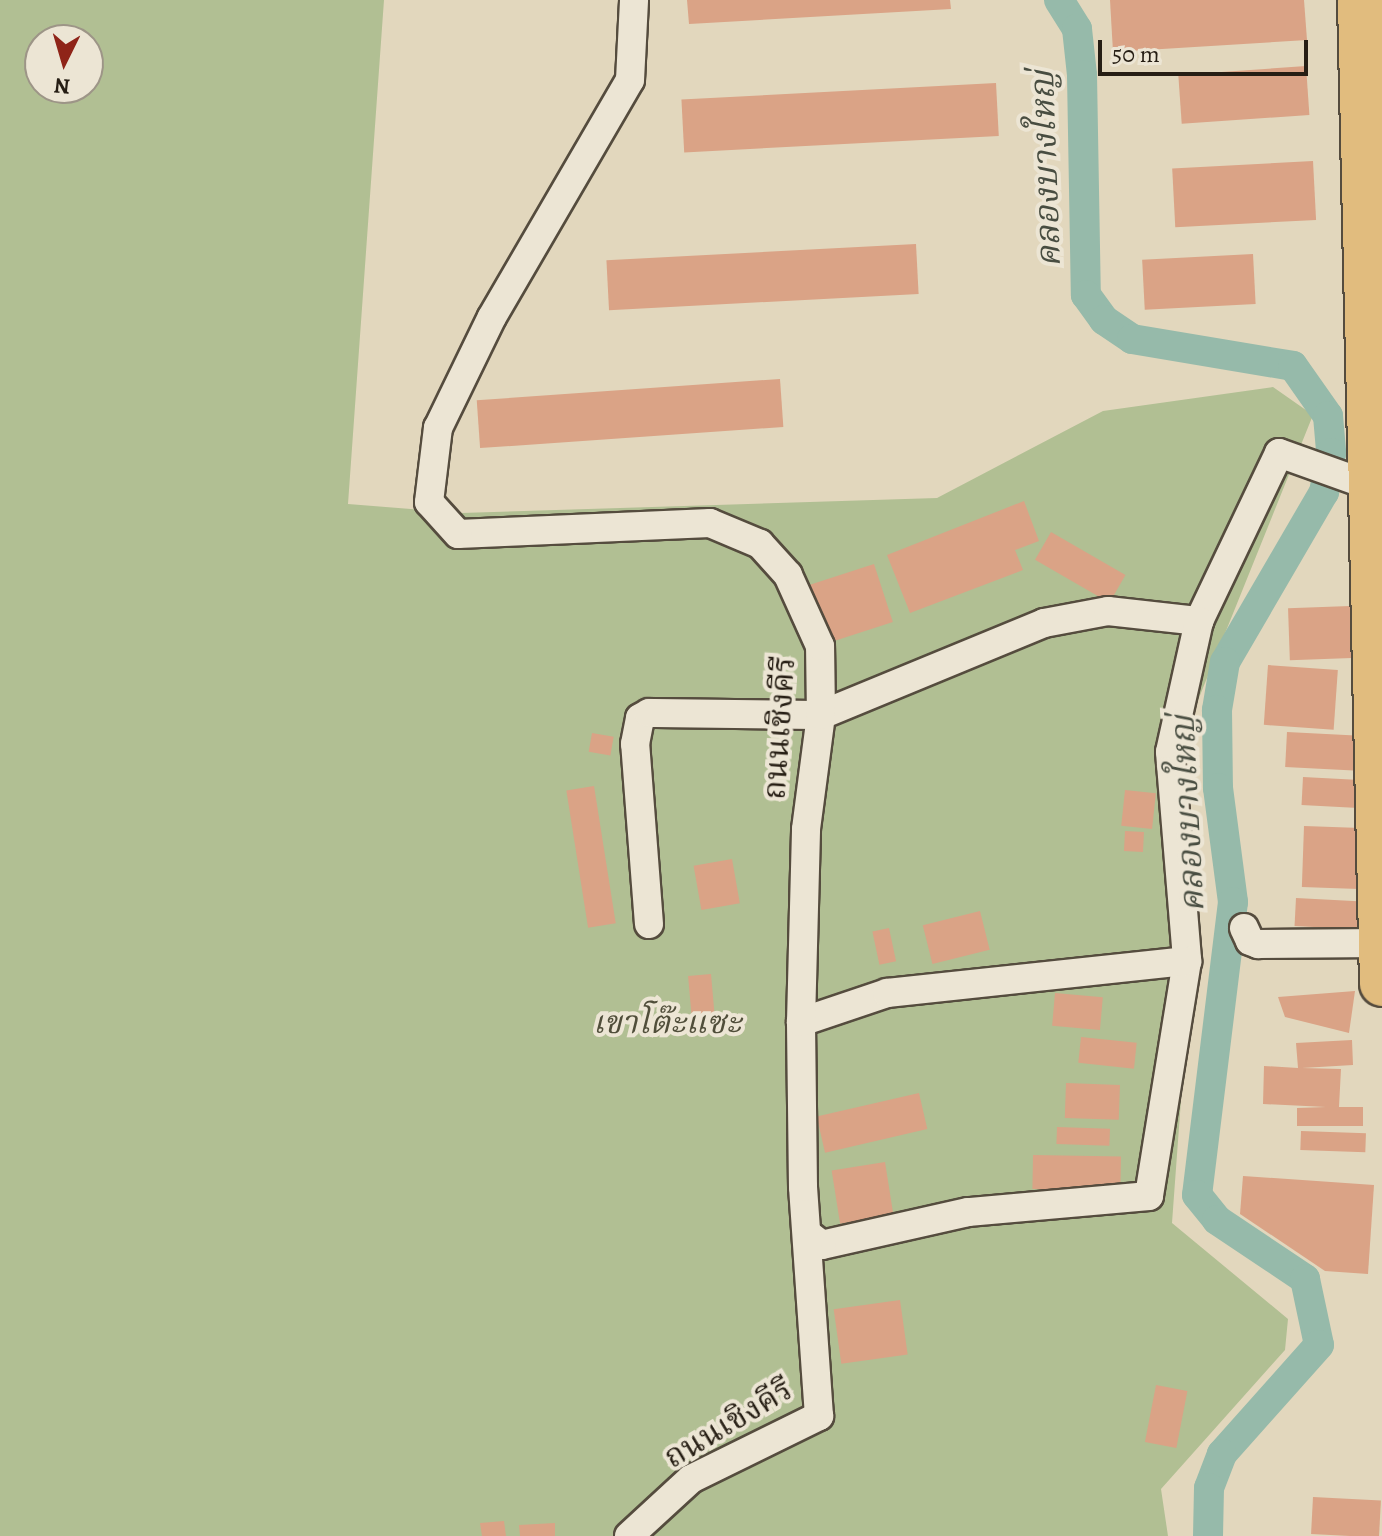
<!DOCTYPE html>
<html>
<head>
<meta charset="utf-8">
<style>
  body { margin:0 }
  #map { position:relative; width:1382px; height:1536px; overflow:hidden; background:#e2d7bd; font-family:Alegreya,"Noto Serif Thai",serif }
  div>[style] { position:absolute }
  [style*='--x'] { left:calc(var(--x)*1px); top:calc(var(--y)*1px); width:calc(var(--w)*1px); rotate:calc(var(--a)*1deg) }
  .green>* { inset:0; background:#b1bf93 }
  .canal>* { height:30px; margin:-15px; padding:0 15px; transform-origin:15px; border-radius:15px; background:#96baaa }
  .building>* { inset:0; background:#daa386; transform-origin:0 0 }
  .roads { filter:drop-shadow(2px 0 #554c3e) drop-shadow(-2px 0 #554c3e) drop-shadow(0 2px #554c3e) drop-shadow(0 -2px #554c3e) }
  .minor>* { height:28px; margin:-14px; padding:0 14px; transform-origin:14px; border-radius:14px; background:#ece5d4 }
  .primary>* { height:44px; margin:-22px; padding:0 22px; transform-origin:22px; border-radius:22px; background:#e1bc7e }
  span { translate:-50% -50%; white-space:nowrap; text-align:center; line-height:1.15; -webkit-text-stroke:8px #ece5d4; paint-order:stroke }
  .street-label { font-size:32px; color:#261e14 }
  .park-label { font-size:32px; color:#504e3a; font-style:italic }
  .water-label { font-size:34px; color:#484d41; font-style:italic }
  .north { position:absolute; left:24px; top:24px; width:80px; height:80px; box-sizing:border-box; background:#ece5d4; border:2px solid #9d9587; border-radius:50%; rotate:185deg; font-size:22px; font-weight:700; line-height:32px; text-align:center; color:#261e14 }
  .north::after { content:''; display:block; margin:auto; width:28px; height:36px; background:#8f2418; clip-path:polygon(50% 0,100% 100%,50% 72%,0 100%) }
  .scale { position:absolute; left:1098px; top:40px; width:210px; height:36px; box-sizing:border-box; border:4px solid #261e14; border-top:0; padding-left:10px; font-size:24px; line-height:28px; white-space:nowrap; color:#261e14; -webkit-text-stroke:6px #ece5d4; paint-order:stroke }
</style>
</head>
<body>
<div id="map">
  <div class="green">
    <i style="clip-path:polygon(evenodd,0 0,384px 0,348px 504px,461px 513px,937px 498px,1103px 411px,1273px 387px,1313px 415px,1182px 740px,1192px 950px,1172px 1223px,1288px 1319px,1285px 1350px,1161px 1489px,1168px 1536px,0 1536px,0 0,40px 40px,88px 40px,88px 88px,40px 88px,40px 40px)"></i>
  </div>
  <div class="canal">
    <i style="--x:1059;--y:0;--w:34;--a:58"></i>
    <i style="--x:1077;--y:29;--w:46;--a:83.8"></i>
    <i style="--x:1082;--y:75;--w:220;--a:89"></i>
    <i style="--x:1086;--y:295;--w:31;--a:54"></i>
    <i style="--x:1104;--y:320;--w:34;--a:34"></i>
    <i style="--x:1132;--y:339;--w:163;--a:9.5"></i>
    <i style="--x:1293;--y:366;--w:61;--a:55"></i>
    <i style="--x:1328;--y:416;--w:37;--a:85"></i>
    <i style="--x:1331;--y:453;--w:40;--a:100"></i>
    <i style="--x:1324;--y:492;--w:197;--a:120.2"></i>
    <i style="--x:1225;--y:662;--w:49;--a:99.5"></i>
    <i style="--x:1217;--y:710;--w:78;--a:89.3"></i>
    <i style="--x:1218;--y:788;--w:115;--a:82.5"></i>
    <i style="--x:1233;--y:902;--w:295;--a:97"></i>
    <i style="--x:1197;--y:1195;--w:32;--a:51"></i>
    <i style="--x:1217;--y:1220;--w:106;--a:33.8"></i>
    <i style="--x:1305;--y:1279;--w:67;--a:78"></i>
    <i style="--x:1319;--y:1345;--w:146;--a:131.7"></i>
    <i style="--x:1222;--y:1454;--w:36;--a:111"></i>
    <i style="--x:1209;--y:1488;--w:48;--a:91.2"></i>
  </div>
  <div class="building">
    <i style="clip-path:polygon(687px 0,950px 0,951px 9px,689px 24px)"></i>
    <i style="clip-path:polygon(1110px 0,1304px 0,1307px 40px,1113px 52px)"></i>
    <i style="left:1306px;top:66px;width:49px;height:128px;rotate:86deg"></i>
    <i style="left:996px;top:83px;width:53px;height:315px;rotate:87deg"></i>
    <i style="left:1313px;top:161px;width:59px;height:141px;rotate:87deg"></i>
    <i style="left:916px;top:244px;width:50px;height:310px;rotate:87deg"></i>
    <i style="left:1253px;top:254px;width:50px;height:111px;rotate:87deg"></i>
    <i style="left:780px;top:379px;width:48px;height:304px;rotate:86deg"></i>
    <i style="clip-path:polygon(1024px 501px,1039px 541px,1015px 550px,1023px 570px,910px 613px,887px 555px)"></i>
    <i style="left:1051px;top:532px;width:86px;height:32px;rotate:30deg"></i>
    <i style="left:874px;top:564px;width:61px;height:73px;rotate:72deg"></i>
    <i style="left:1350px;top:606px;width:52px;height:62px;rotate:88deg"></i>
    <i style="left:1268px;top:665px;width:70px;height:60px;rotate:4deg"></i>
    <i style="left:1287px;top:732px;width:83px;height:35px;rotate:3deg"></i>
    <i style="left:592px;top:733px;width:22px;height:19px;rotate:10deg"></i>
    <i style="left:1303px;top:777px;width:57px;height:28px;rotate:3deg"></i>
    <i style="left:594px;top:786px;width:139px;height:28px;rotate:81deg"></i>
    <i style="left:1125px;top:790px;width:31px;height:36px;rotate:6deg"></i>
    <i style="left:1304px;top:826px;width:71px;height:61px;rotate:2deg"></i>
    <i style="left:1125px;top:831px;width:19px;height:20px;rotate:3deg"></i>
    <i style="left:732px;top:859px;width:45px;height:39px;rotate:80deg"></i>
    <i style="left:1296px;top:898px;width:81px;height:28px;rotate:3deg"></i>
    <i style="left:980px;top:911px;width:40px;height:59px;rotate:76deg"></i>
    <i style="left:889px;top:928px;width:34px;height:17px;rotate:78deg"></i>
    <i style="left:711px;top:974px;width:55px;height:23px;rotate:85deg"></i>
    <i style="clip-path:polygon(1355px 991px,1349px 1033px,1285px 1017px,1278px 997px)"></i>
    <i style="left:1055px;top:993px;width:48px;height:33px;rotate:5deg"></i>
    <i style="left:1081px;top:1037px;width:56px;height:26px;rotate:6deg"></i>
    <i style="clip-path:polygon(1352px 1040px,1353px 1065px,1302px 1068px,1341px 1069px,1339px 1107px,1363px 1107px,1363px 1126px,1297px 1126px,1297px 1108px,1326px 1107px,1263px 1104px,1264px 1066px,1298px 1068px,1296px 1043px)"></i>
    <i style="left:1066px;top:1083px;width:54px;height:35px;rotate:2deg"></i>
    <i style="left:919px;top:1093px;width:37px;height:105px;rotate:77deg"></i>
    <i style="left:1057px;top:1127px;width:53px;height:17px;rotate:2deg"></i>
    <i style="left:1301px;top:1131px;width:65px;height:19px;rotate:2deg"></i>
    <i style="left:1033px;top:1155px;width:88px;height:34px;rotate:1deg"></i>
    <i style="left:885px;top:1162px;width:54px;height:54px;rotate:81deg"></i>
    <i style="clip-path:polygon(1243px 1176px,1374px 1185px,1368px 1274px,1325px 1271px,1240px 1214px)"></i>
    <i style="left:900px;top:1300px;width:55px;height:67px;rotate:82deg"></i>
    <i style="left:1156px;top:1385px;width:32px;height:58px;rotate:11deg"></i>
    <i style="left:1313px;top:1497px;width:68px;height:37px;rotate:3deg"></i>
    <i style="clip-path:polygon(504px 1521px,506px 1536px,482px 1536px,480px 1523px)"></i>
    <i style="clip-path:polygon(555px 1523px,555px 1536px,520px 1536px,519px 1525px)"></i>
  </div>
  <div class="roads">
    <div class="minor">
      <i style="--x:1199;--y:621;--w:186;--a:-64.5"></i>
      <i style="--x:1279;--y:453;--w:98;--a:19.7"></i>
      <i style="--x:649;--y:924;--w:181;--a:-94.4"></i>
      <i style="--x:635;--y:744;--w:26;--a:-79"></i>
      <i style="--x:640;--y:718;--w:10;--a:-29"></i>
      <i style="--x:649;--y:713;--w:172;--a:0.7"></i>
      <i style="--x:821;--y:715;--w:241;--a:-22.4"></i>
      <i style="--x:1044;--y:623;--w:65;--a:-10.6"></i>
      <i style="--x:1108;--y:611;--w:92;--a:6.3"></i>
      <i style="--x:1199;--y:621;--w:134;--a:102.5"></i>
      <i style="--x:1170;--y:752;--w:210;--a:85.3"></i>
      <i style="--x:1187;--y:961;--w:238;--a:99.2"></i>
      <i style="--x:1149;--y:1196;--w:182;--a:174.9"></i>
      <i style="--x:968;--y:1212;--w:150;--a:167.3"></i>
      <i style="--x:822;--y:1245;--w:18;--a:-142"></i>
      <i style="--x:1244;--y:928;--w:14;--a:65"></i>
      <i style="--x:1250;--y:941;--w:9;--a:21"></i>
      <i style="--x:1258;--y:944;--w:123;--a:-0.5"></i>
      <i style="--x:801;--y:1022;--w:91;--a:-18.6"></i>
      <i style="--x:887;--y:993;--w:302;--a:-6.1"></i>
      <i style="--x:629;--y:1536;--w:84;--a:-42.6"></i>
      <i style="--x:691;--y:1479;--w:143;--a:-26.2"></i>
      <i style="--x:819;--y:1416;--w:230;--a:-94"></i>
      <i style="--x:803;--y:1187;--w:165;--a:-90.7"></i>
      <i style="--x:801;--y:1022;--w:193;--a:-88.5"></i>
      <i style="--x:806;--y:829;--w:115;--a:-82.5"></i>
      <i style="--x:821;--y:715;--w:69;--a:-90.8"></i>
      <i style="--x:820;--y:646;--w:78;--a:-114.3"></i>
      <i style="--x:788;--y:575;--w:42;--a:-132.1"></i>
      <i style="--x:760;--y:544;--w:54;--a:-157.2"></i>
      <i style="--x:710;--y:523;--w:252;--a:177.5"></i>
      <i style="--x:458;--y:534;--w:43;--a:-132.2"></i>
      <i style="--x:429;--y:502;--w:75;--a:-83.1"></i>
      <i style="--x:438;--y:428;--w:123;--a:-64.1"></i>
      <i style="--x:492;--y:317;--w:274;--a:-59.8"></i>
      <i style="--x:630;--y:80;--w:80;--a:-87.1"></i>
    </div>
    <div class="primary">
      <i style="--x:1360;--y:0;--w:984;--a:88.72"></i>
    </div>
  </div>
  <div class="street-label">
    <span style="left:779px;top:728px;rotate:-86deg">ถนนเชิงคีรี</span>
    <span style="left:728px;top:1423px;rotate:-31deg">ถนนเชิงคีรี</span>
  </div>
  <div class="park-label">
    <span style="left:667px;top:1022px">เขาโต๊ะแซะ</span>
  </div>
  <div class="water-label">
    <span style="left:1045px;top:169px;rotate:-92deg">คลองบางใหญ่</span>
    <span style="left:1187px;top:814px;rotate:-93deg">คลองบางใหญ่</span>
  </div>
  <div class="north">N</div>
  <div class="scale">50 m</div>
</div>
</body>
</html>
